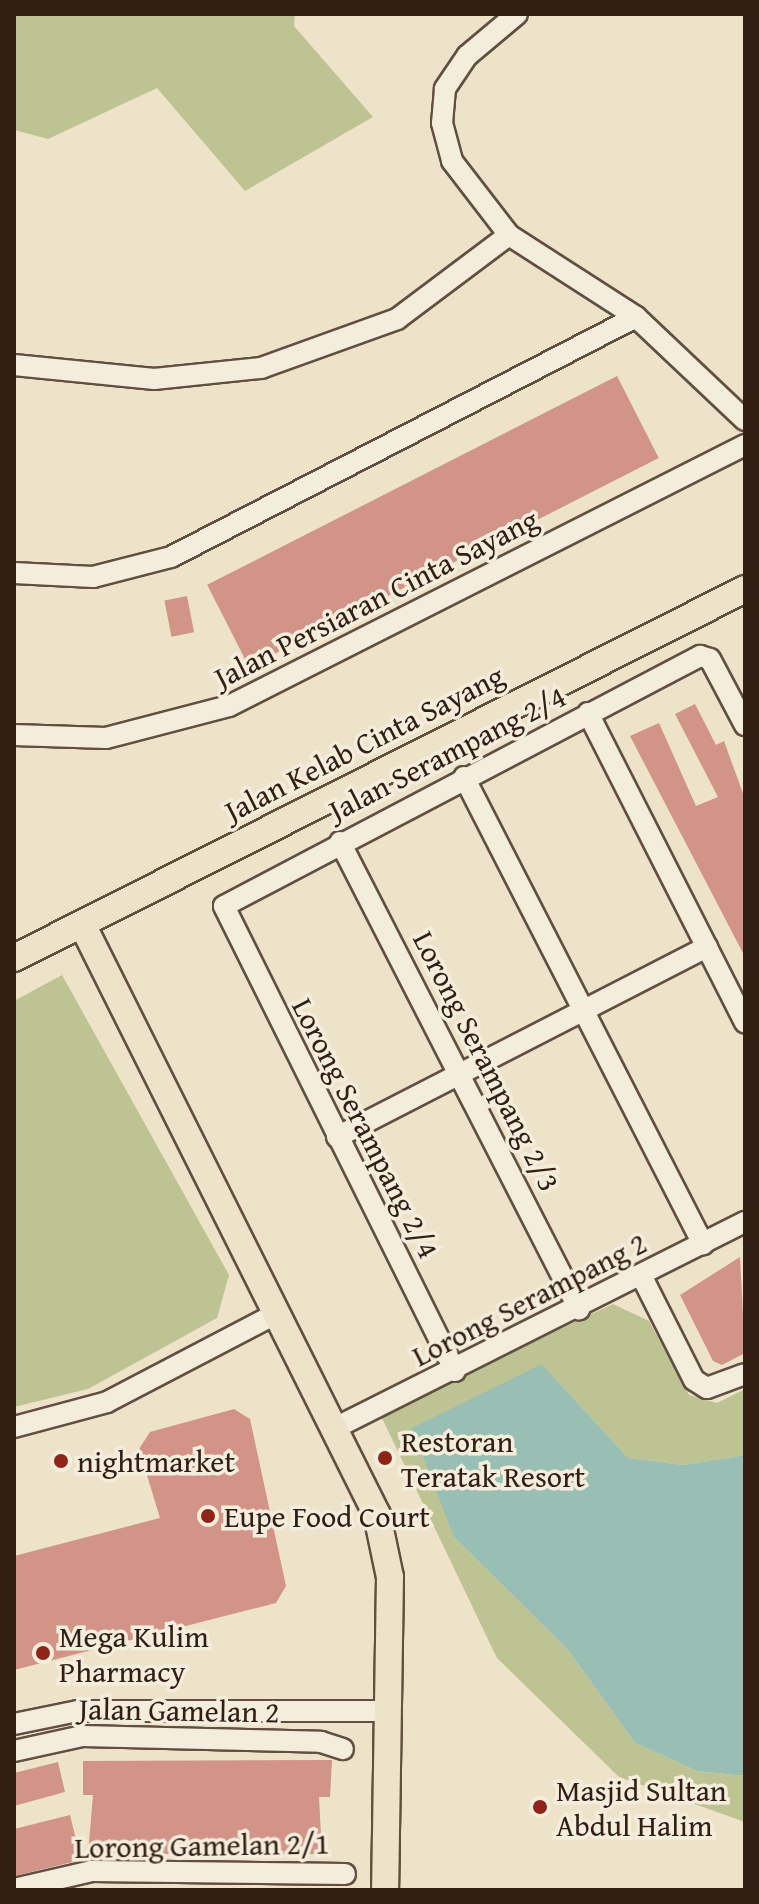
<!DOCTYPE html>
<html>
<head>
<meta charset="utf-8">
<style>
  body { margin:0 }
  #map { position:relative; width:759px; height:1904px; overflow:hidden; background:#ede3c9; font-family:"Gentium Book Plus",serif }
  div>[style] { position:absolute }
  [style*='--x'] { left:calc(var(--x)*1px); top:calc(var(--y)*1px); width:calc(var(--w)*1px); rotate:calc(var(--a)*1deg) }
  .green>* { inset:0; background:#bdc393 }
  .water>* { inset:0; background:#99beb4 }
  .building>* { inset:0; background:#d29487; transform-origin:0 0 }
  .roads { filter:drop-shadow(2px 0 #624f40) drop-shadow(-2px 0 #624f40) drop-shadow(0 2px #624f40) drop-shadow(0 -2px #624f40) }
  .minor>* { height:20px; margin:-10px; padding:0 10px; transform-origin:10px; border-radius:10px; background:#f3eddc }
  .major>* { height:26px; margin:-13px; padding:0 13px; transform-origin:13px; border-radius:13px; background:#ede3c9 }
  .dots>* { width:22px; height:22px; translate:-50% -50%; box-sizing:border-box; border:4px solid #f3eddc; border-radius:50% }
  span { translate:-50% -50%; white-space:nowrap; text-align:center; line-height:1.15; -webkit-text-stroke:7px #f3eddc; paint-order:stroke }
  .street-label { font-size:30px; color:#331e13 }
  .poi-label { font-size:30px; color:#331e13 }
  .left { translate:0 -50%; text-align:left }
  .frame { position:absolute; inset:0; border:16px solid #331e13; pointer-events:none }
</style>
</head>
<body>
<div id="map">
  <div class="green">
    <i style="clip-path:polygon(14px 14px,295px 14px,294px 26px,373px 117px,245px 191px,157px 88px,48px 139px,14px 130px)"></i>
    <i style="clip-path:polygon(62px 975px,229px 1275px,217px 1318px,88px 1389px,14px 1407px,14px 1001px)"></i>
    <i style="clip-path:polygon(613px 1304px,649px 1321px,689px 1395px,717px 1403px,745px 1389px,745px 1455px,684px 1465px,628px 1458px,542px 1364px,454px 1537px,568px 1650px,635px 1743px,697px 1771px,745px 1776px,745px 1822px,619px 1777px,497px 1658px,380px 1414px)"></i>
  </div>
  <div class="water">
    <i style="clip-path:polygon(542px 1364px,628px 1458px,684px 1465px,745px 1455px,745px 1776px,697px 1771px,635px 1743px,568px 1650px,454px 1537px,412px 1428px)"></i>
  </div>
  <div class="building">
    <i style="left:617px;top:376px;width:92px;height:460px;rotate:63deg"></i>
    <i style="left:187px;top:596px;width:37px;height:23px;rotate:79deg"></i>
    <i style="clip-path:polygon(695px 704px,716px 745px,724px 741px,745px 799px,745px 957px,630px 736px,659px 723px,696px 806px,718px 797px,675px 714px)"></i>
    <i style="clip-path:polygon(740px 1257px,745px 1353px,722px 1365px,713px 1361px,680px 1295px)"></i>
    <i style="clip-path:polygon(234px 1409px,250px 1419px,286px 1586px,276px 1603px,14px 1670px,14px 1556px,160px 1518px,139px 1449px,150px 1432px)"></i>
    <i style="clip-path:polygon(332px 1760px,330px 1797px,319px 1797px,322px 1854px,88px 1854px,93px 1795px,83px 1795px,83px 1761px)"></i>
    <i style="clip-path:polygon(58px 1762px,65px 1792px,14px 1806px,14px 1773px)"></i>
    <i style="clip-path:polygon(70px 1815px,81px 1860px,14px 1876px,14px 1829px)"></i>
  </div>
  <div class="roads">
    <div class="minor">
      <i style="--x:517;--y:14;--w:65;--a:140"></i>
      <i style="--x:467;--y:56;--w:40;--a:124"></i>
      <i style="--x:445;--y:89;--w:34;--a:95"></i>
      <i style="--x:442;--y:123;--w:39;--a:75"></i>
      <i style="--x:452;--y:161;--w:93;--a:52.4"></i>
      <i style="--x:509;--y:235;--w:151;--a:32.8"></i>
      <i style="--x:636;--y:317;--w:150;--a:43.4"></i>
      <i style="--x:14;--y:365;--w:141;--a:5.7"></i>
      <i style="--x:154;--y:379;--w:108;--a:-5.9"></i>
      <i style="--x:261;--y:368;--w:145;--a:-19.8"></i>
      <i style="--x:397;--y:319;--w:140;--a:-36.9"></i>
      <i style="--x:14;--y:573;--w:79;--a:2.9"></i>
      <i style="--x:93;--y:577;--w:81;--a:-14.4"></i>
      <i style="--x:171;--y:557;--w:523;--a:-27.3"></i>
      <i style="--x:588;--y:713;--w:347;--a:63.1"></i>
      <i style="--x:14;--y:735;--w:92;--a:1.9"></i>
      <i style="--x:106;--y:738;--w:127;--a:-14.6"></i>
      <i style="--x:229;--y:706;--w:578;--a:-26.83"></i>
      <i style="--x:464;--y:777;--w:525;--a:62.9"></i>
      <i style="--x:340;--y:842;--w:525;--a:62.9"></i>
      <i style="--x:337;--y:1137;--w:416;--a:-27.2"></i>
      <i style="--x:642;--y:1277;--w:115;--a:63.2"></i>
      <i style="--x:694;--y:1380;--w:15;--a:32"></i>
      <i style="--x:707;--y:1388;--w:40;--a:-20.2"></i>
      <i style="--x:455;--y:1371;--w:519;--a:-116.42"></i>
      <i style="--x:224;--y:906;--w:538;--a:-27.71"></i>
      <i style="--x:700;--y:656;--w:10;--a:17"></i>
      <i style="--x:710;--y:659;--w:75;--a:62.1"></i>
      <i style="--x:14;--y:1427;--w:96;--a:-15"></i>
      <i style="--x:107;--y:1402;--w:192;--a:-27.6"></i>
      <i style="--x:337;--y:1427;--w:457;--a:-26.7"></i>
      <i style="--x:14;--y:1724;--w:65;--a:-11.5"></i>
      <i style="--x:78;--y:1711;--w:311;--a:0"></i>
      <i style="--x:14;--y:1751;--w:70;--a:-12.4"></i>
      <i style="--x:82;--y:1736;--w:239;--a:1.4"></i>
      <i style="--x:321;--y:1742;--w:23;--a:18"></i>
      <i style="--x:14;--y:1889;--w:80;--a:-13"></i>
      <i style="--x:92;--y:1871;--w:253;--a:0.7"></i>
    </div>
    <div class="major">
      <i style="--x:82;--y:924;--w:661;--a:63.47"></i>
      <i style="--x:377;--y:1515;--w:63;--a:78.2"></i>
      <i style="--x:390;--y:1577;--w:313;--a:90.9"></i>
      <i style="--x:14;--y:958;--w:819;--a:-26.78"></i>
    </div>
  </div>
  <div class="dots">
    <i style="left:385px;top:1458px;background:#8f2418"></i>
    <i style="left:61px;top:1461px;background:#8f2418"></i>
    <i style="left:208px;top:1516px;background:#8f2418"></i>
    <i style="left:43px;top:1653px;background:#8f2418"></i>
    <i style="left:540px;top:1807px;background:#8f2418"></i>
  </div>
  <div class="street-label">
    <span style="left:376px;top:598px;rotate:-27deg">Jalan Persiaran Cinta Sayang</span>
    <span style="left:364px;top:743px;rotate:-27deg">Jalan Kelab Cinta Sayang</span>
    <span style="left:447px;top:753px;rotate:-27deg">Jalan Serampang 2/4</span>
    <span style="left:487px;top:1061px;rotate:63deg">Lorong Serampang 2/3</span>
    <span style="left:366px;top:1128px;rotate:63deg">Lorong Serampang 2/4</span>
    <span style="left:529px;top:1299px;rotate:-27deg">Lorong Serampang 2</span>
    <span style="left:179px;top:1710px;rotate:1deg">Jalan Gamelan 2</span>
    <span style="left:202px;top:1845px;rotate:-1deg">Lorong Gamelan 2/1</span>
  </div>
  <div class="poi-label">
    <span class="left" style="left:401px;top:1458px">Restoran<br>Teratak Resort</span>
    <span class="left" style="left:77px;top:1461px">nightmarket</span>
    <span class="left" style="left:224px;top:1516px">Eupe Food Court</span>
    <span class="left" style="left:59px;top:1653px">Mega Kulim<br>Pharmacy</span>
    <span class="left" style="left:556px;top:1807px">Masjid Sultan<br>Abdul Halim</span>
  </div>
  <div class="frame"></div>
</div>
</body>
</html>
